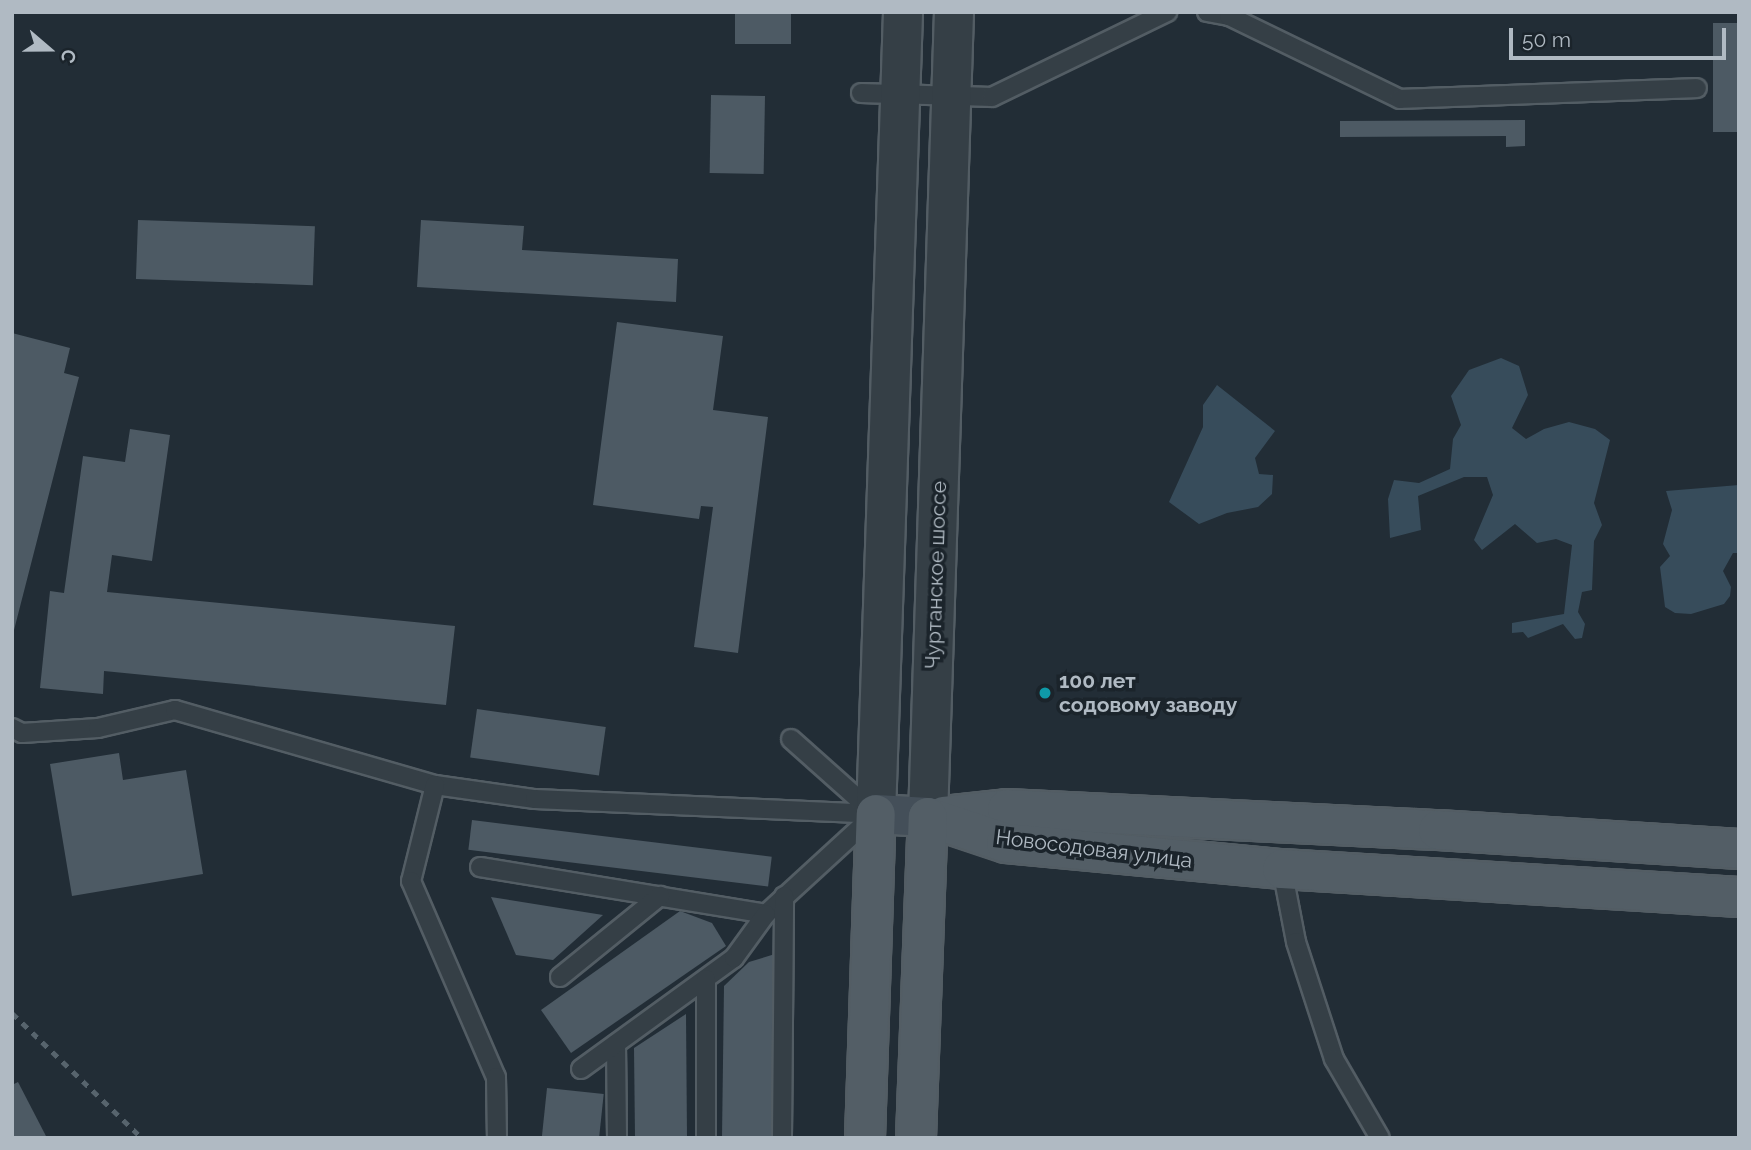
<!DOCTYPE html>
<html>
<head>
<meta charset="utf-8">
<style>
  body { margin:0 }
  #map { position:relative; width:1751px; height:1150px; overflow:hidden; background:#222d36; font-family:Raleway,sans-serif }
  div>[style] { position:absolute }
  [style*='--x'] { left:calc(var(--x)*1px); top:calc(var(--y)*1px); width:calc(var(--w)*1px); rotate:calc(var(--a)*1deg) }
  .water>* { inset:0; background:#374c5b }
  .building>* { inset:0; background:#4d5a64; transform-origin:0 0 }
  .roads { filter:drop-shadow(2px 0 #535d64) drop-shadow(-2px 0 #535d64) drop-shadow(0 2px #535d64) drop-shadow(0 -2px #535d64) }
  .service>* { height:18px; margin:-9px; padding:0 9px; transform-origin:9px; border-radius:9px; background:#353f46 }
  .tertiary>* { height:38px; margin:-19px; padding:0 19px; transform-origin:19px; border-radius:19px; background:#353f46 }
  .secondary>* { height:38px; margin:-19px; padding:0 19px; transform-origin:19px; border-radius:19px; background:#444f59 }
  .primary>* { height:38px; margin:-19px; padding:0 19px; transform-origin:19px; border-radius:19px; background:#535e66 }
  .rail>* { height:5px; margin-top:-2.5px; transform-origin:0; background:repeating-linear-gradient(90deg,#57646d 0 7px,transparent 0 14px) }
  .dots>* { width:19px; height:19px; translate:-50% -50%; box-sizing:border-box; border:4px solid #1b242b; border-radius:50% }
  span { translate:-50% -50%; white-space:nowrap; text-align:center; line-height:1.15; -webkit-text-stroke:7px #1b242b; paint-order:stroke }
  .street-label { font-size:21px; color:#b0bac3 }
  .poi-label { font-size:21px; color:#b0bac3; font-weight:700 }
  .left { translate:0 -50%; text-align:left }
  .frame { position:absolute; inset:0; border:14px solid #b0bac3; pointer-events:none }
  .north { position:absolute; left:14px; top:14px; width:70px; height:70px; -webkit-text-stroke:5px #1b242b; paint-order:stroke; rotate:110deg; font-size:19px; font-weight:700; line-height:28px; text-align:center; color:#b0bac3 }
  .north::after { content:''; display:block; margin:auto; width:24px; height:32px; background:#b0bac3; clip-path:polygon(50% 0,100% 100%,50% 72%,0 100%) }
  .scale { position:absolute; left:1509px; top:28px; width:217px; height:32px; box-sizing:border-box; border:4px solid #b0bac3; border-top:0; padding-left:9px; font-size:21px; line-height:24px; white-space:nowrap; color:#b0bac3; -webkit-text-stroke:5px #1b242b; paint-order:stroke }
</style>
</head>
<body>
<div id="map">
  <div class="water">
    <i style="clip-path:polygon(1501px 358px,1519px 366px,1528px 395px,1512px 428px,1526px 439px,1544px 429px,1569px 422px,1595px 429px,1610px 440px,1594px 503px,1602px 525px,1594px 541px,1592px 590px,1582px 592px,1578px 612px,1585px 624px,1582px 638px,1575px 639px,1563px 624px,1528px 638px,1523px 632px,1512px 633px,1512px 623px,1564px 614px,1572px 545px,1556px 539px,1537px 543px,1515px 524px,1482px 550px,1474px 540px,1493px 495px,1487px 477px,1464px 477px,1418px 496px,1421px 530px,1390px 538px,1388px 499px,1394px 480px,1419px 483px,1450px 469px,1453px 439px,1461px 425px,1451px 396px,1469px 370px)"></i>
    <i style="clip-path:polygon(1217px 385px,1275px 431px,1255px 458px,1259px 474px,1273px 475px,1272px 494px,1258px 507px,1227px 513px,1199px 524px,1169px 502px,1203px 427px,1203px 405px)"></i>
    <i style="clip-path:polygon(1739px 485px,1739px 553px,1733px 553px,1723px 571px,1731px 587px,1730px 596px,1724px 604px,1691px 614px,1675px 613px,1665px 607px,1660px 567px,1670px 556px,1663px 544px,1672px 510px,1666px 491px)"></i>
  </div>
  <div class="building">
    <i style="left:735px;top:12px;width:56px;height:32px"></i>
    <i style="left:1713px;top:23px;width:26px;height:109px"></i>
    <i style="left:711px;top:95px;width:54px;height:78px;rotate:1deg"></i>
    <i style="clip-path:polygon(1525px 120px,1525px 146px,1506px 147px,1506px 136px,1340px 137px,1340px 121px)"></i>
    <i style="left:138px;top:220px;width:177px;height:59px;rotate:2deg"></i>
    <i style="clip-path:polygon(421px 220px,524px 226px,522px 250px,678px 259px,676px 302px,417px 287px)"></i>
    <i style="clip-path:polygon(617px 322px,723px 336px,713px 410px,768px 417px,738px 653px,694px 647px,713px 507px,701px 506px,699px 519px,593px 505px)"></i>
    <i style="clip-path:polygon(12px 333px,70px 348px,64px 373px,79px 377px,13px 634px)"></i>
    <i style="clip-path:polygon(130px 429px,170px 435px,152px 561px,112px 555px,107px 592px,455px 626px,446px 705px,104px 671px,103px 694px,40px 688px,50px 591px,64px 593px,83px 456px,125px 462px)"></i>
    <i style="left:477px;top:709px;width:130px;height:49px;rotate:8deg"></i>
    <i style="clip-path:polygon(119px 753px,123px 780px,186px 770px,203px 874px,72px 896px,50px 764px)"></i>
    <i style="left:472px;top:820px;width:302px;height:30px;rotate:7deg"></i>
    <i style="clip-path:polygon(491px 897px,603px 915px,553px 960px,516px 955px)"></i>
    <i style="clip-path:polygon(680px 911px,712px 923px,726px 946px,571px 1053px,541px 1010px)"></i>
    <i style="clip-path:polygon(775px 954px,772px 1138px,722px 1138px,724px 986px,749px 962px)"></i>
    <i style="clip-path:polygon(686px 1014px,687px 1138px,635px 1138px,634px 1048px)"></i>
    <i style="clip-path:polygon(18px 1082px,47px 1138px,12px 1138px,12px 1085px)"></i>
    <i style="left:547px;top:1088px;width:57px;height:50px;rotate:6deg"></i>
  </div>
  <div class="roads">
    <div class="service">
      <i style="--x:1207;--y:12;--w:22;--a:10"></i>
      <i style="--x:1229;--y:16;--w:4;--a:-63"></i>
      <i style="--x:1229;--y:16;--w:190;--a:25.9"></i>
      <i style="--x:1400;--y:99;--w:297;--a:-2.1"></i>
      <i style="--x:861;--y:93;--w:131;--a:1.7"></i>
      <i style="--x:992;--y:97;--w:195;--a:-25.9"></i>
      <i style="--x:12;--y:728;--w:11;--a:27"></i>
      <i style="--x:22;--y:733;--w:76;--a:-3.8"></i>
      <i style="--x:98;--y:728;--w:79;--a:-13.2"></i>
      <i style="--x:175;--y:710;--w:271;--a:16.1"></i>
      <i style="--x:435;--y:785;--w:101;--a:8"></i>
      <i style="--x:535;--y:799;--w:341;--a:2.5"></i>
      <i style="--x:791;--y:739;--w:110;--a:41.7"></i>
      <i style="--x:435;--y:785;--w:99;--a:104"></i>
      <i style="--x:411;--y:881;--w:214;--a:66.6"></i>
      <i style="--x:496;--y:1077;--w:61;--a:89.1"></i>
      <i style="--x:480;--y:867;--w:290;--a:9.3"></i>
      <i style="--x:766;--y:914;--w:145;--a:-42.5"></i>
      <i style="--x:1282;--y:869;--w:74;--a:79.1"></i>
      <i style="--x:1296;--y:942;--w:123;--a:72"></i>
      <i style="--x:1334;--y:1059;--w:91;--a:59.8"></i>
      <i style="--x:560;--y:977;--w:129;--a:-39"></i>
      <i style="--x:616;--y:1044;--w:94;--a:89.4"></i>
      <i style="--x:581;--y:1069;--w:189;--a:-36"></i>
      <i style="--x:734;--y:958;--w:54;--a:-54"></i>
      <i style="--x:706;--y:1138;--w:159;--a:-90"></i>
      <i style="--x:782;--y:1138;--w:242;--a:-89.5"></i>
    </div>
    <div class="tertiary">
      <i style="--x:876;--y:814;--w:802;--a:-88.07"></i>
      <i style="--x:928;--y:817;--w:805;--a:-88.15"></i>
    </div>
    <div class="secondary">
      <i style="--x:876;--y:814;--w:52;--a:3.3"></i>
    </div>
    <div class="primary">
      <i style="--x:944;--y:816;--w:63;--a:-6.3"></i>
      <i style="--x:1007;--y:809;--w:432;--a:2.8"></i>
      <i style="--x:1438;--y:830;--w:302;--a:3.6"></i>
      <i style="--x:928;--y:817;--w:82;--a:18.4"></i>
      <i style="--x:1006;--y:843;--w:277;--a:5.4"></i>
      <i style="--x:1282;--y:869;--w:458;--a:3.5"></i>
      <i style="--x:865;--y:1138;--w:324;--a:-88.1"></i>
      <i style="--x:916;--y:1138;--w:321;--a:-87.9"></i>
    </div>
  </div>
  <div class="rail">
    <i style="--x:12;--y:1013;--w:180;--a:43.9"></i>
  </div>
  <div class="dots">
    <i style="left:1045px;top:693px;background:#0f9aa8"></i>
  </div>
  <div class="street-label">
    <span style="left:936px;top:575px;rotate:-88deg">Чуртанское шоссе</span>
    <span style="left:1094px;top:849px;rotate:7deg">Новосодовая улица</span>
  </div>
  <div class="poi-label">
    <span class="left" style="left:1059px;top:693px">100 лет<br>содовому заводу</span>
  </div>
  <div class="frame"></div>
  <div class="north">С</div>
  <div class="scale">50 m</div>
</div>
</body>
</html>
